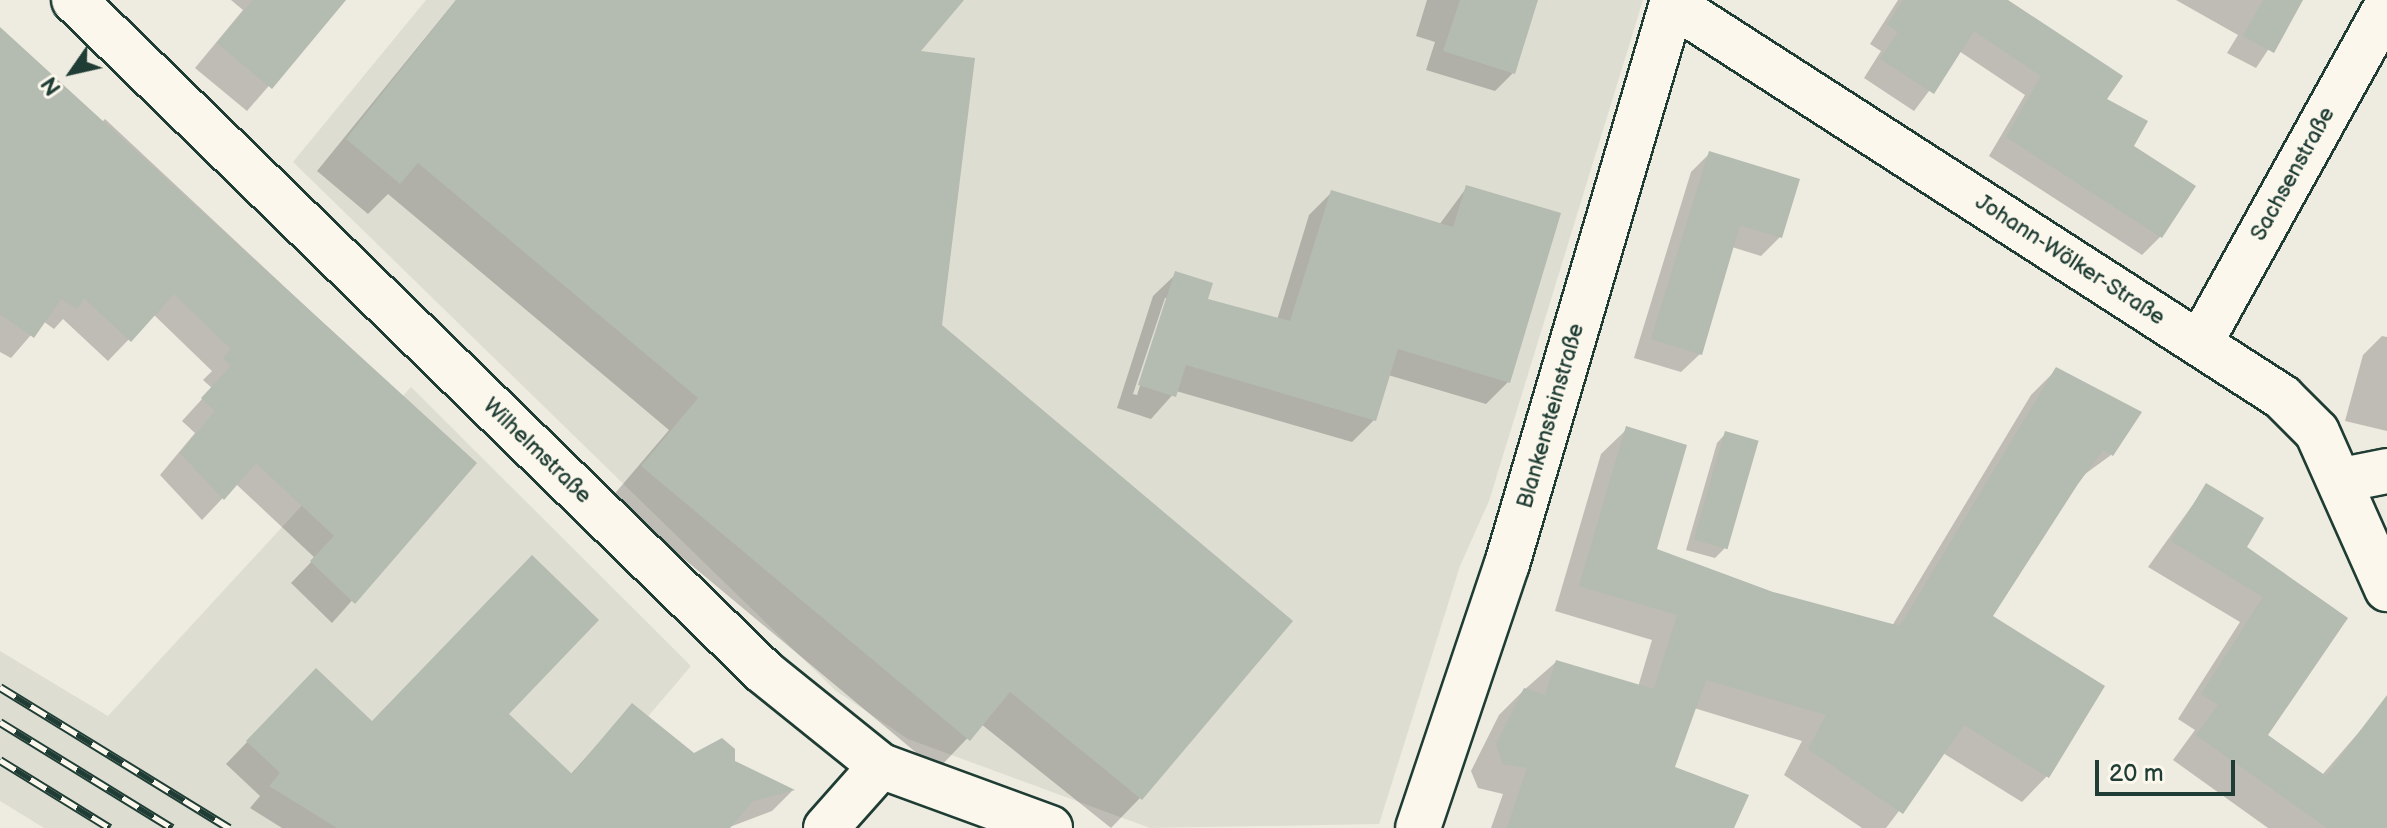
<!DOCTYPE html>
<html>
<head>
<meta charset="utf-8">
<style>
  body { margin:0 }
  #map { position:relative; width:2387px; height:828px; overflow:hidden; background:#eeece1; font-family:"Balsamiq Sans",sans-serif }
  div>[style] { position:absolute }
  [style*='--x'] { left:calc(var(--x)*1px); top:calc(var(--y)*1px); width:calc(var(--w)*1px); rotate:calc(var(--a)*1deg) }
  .built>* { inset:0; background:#ddddd2 }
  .shadow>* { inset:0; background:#0003 }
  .building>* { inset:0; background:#b4bbb0; transform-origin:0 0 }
  .roads { filter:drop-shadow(2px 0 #1f3d34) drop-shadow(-2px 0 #1f3d34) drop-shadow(0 2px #1f3d34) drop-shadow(0 -2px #1f3d34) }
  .minor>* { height:44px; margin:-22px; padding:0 22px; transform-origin:22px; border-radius:22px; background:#fbf7ec }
  .rail>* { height:9px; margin-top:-4.5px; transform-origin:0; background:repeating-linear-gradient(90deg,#fbf7ec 0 18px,#1f3d34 0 36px); box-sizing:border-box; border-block:2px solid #1f3d34 }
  span { translate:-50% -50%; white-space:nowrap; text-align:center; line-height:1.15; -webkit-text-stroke:6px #fbf7ec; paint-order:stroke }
  .street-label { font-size:22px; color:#1f3d34 }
  .north { position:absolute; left:32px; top:32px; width:80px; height:80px; -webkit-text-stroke:6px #fbf7ec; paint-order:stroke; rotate:236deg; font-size:22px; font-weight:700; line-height:32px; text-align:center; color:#1f3d34 }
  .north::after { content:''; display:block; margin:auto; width:28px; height:36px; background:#1f3d34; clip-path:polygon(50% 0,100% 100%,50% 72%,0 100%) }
  .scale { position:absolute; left:2095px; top:760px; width:140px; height:36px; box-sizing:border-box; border:4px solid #1f3d34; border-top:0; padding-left:10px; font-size:24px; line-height:28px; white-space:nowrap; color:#1f3d34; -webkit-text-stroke:6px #fbf7ec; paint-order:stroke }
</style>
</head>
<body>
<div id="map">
  <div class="built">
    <i style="clip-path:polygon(426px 0,1643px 0,1489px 501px,1460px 566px,1379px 824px,1150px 828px,908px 739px,836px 691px,293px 162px)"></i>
    <i style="clip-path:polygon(411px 387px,691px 666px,553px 828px,44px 828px,0 801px,0 651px,108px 716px)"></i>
  </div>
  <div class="shadow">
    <i style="clip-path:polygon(231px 0,343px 0,247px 111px,195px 68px,243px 10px)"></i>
    <i style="clip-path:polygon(456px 0,961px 0,917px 53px,940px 325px,1140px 798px,1111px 828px,981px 724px,937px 770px,611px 498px,669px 430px,388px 194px,368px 214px,317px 171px)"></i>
    <i style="clip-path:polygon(1427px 0,1536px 0,1513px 73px,1495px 91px,1426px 70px,1435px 42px,1416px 36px)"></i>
    <i style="clip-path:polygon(1898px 0,1985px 0,2104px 100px,2132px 147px,2193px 187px,2160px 237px,2142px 255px,1989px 156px,2025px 95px,1959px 51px,1914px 111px,1864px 78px,1881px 51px,1870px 44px)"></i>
    <i style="clip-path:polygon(2176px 0,2301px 0,2256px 68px,2227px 53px,2238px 35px)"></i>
    <i style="clip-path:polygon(0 46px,99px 125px,105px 119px,474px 464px,332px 623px,291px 583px,315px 558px,236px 484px,202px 520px,160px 475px,195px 433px,182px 421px,212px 388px,203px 380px,212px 371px,153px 314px,108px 361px,63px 319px,54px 329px,43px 321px,11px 358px,0 352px)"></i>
    <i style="clip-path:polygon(1710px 153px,1780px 237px,1761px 256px,1732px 247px,1700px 354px,1681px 372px,1634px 358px,1691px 172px)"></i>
    <i style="clip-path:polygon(evenodd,1467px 187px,1508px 382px,1486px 404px,1388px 375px,1374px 420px,1352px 442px,1176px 391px,1151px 419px,1117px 408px,1153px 296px,1176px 274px,1205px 300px,1277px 320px,1309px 215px,1331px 193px,1439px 225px,1467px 187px,1165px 298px,1169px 298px,1137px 395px,1133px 394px,1165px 298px)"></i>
    <i style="clip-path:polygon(2382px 336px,2387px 337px,2387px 431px,2345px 421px,2363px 355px)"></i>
    <i style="clip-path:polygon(2056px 370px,2111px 455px,2081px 477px,1990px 616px,2047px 776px,2022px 802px,1943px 753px,1886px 828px,1862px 828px,1784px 775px,1802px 741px,1694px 708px,1672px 768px,1732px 828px,1491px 828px,1503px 794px,1478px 788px,1471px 771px,1499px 715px,1524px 690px,1556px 662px,1638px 687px,1652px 640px,1555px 611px,1601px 454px,1627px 429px,1654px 550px,1773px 594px,1892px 626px,2031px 395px)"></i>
    <i style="clip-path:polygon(1726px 433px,1724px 549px,1715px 558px,1686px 550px,1717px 443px)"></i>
    <i style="clip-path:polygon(2207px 485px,2244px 548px,2345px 619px,2265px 736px,2322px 775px,2372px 717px,2387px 753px,2387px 828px,2268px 828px,2173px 760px,2195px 730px,2178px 719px,2240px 622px,2148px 567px)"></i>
    <i style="clip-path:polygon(295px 692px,372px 724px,506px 714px,570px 775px,632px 706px,694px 756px,733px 763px,792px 791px,772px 811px,727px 828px,282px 828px,250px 808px,260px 796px,226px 764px)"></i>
  </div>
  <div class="building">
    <i style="clip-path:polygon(253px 0,346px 0,272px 89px,217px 43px)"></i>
    <i style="clip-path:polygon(456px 0,964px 0,921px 51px,975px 58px,942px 325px,1293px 621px,1142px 800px,1010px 692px,970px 741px,641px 466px,698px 398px,418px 163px,400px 184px,346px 139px)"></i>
    <i style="clip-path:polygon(1460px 0,1538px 0,1515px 74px,1443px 51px)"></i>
    <i style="clip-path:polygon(1903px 0,2008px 0,2123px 76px,2107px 99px,2148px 121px,2134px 146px,2196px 186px,2162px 238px,2006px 137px,2041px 76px,1974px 31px,1934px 94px,1880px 59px,1898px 32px,1887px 25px)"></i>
    <i style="clip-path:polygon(2263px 0,2303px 0,2274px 53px,2243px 36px)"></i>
    <i style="clip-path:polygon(0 27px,477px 463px,355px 604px,310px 561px,334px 536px,256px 463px,224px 500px,180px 453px,215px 411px,201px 398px,231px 366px,223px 358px,231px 349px,174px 294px,131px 342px,84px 298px,77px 309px,61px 299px,34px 338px,0 314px)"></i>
    <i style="clip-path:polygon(1709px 151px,1800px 179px,1782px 238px,1740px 225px,1702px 355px,1651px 339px)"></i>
    <i style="clip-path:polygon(1466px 185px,1561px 213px,1510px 383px,1398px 349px,1376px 421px,1186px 365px,1176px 397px,1138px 385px,1175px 271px,1213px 283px,1208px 299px,1290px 321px,1331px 190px,1453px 227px)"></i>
    <i style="clip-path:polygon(2056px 367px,2142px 412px,2113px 456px,2103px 450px,2078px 484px,1993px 616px,2105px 686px,2049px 778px,1964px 725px,1903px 814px,1808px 749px,1826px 715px,1706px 680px,1675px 767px,1749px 795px,1734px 828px,1507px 828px,1527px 768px,1503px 764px,1496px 744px,1524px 688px,1545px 695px,1556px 660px,1654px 689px,1677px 615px,1579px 586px,1626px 426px,1687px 445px,1657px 549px,1773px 592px,1900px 626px)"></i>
    <i style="left:1725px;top:431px;width:35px;height:113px;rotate:16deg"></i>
    <i style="clip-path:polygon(2206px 483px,2264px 518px,2247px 547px,2348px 618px,2268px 735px,2326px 776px,2387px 695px,2387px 828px,2327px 828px,2196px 735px,2218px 705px,2201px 694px,2263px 597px,2171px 541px)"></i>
    <i style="clip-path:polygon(532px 555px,599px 620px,509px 714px,572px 774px,632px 703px,694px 753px,722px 738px,735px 749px,735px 761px,795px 790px,753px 801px,730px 828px,337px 828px,269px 786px,280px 773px,246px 741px,316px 668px,372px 721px)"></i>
  </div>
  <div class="roads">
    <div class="minor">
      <i style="--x:74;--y:0;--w:963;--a:44.24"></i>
      <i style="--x:764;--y:672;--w:150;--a:38.8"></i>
      <i style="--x:881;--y:766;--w:180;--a:20.1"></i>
      <i style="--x:1672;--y:4;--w:726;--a:32.79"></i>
      <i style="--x:2282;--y:397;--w:49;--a:45"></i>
      <i style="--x:2317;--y:432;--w:172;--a:66"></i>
      <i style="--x:2200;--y:343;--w:385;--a:-61"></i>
      <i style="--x:2342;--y:480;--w:46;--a:-11.3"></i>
      <i style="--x:826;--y:828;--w:83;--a:-48.4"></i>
      <i style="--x:1418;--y:828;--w:279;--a:-71.4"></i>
      <i style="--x:1507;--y:564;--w:588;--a:-73.6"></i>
    </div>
  </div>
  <div class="rail">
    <i style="--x:0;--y:687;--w:269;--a:31.6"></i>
    <i style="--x:0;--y:722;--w:202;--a:31.6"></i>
    <i style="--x:0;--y:760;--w:129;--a:31.7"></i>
  </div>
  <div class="street-label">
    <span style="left:2293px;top:174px;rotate:-61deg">Sachsenstraße</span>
    <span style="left:2070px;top:260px;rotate:33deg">Johann-Wölker-Straße</span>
    <span style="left:1551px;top:416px;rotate:-74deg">Blankensteinstraße</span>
    <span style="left:537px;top:451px;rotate:44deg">Wilhelmstraße</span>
  </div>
  <div class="north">N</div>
  <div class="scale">20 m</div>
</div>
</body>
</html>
